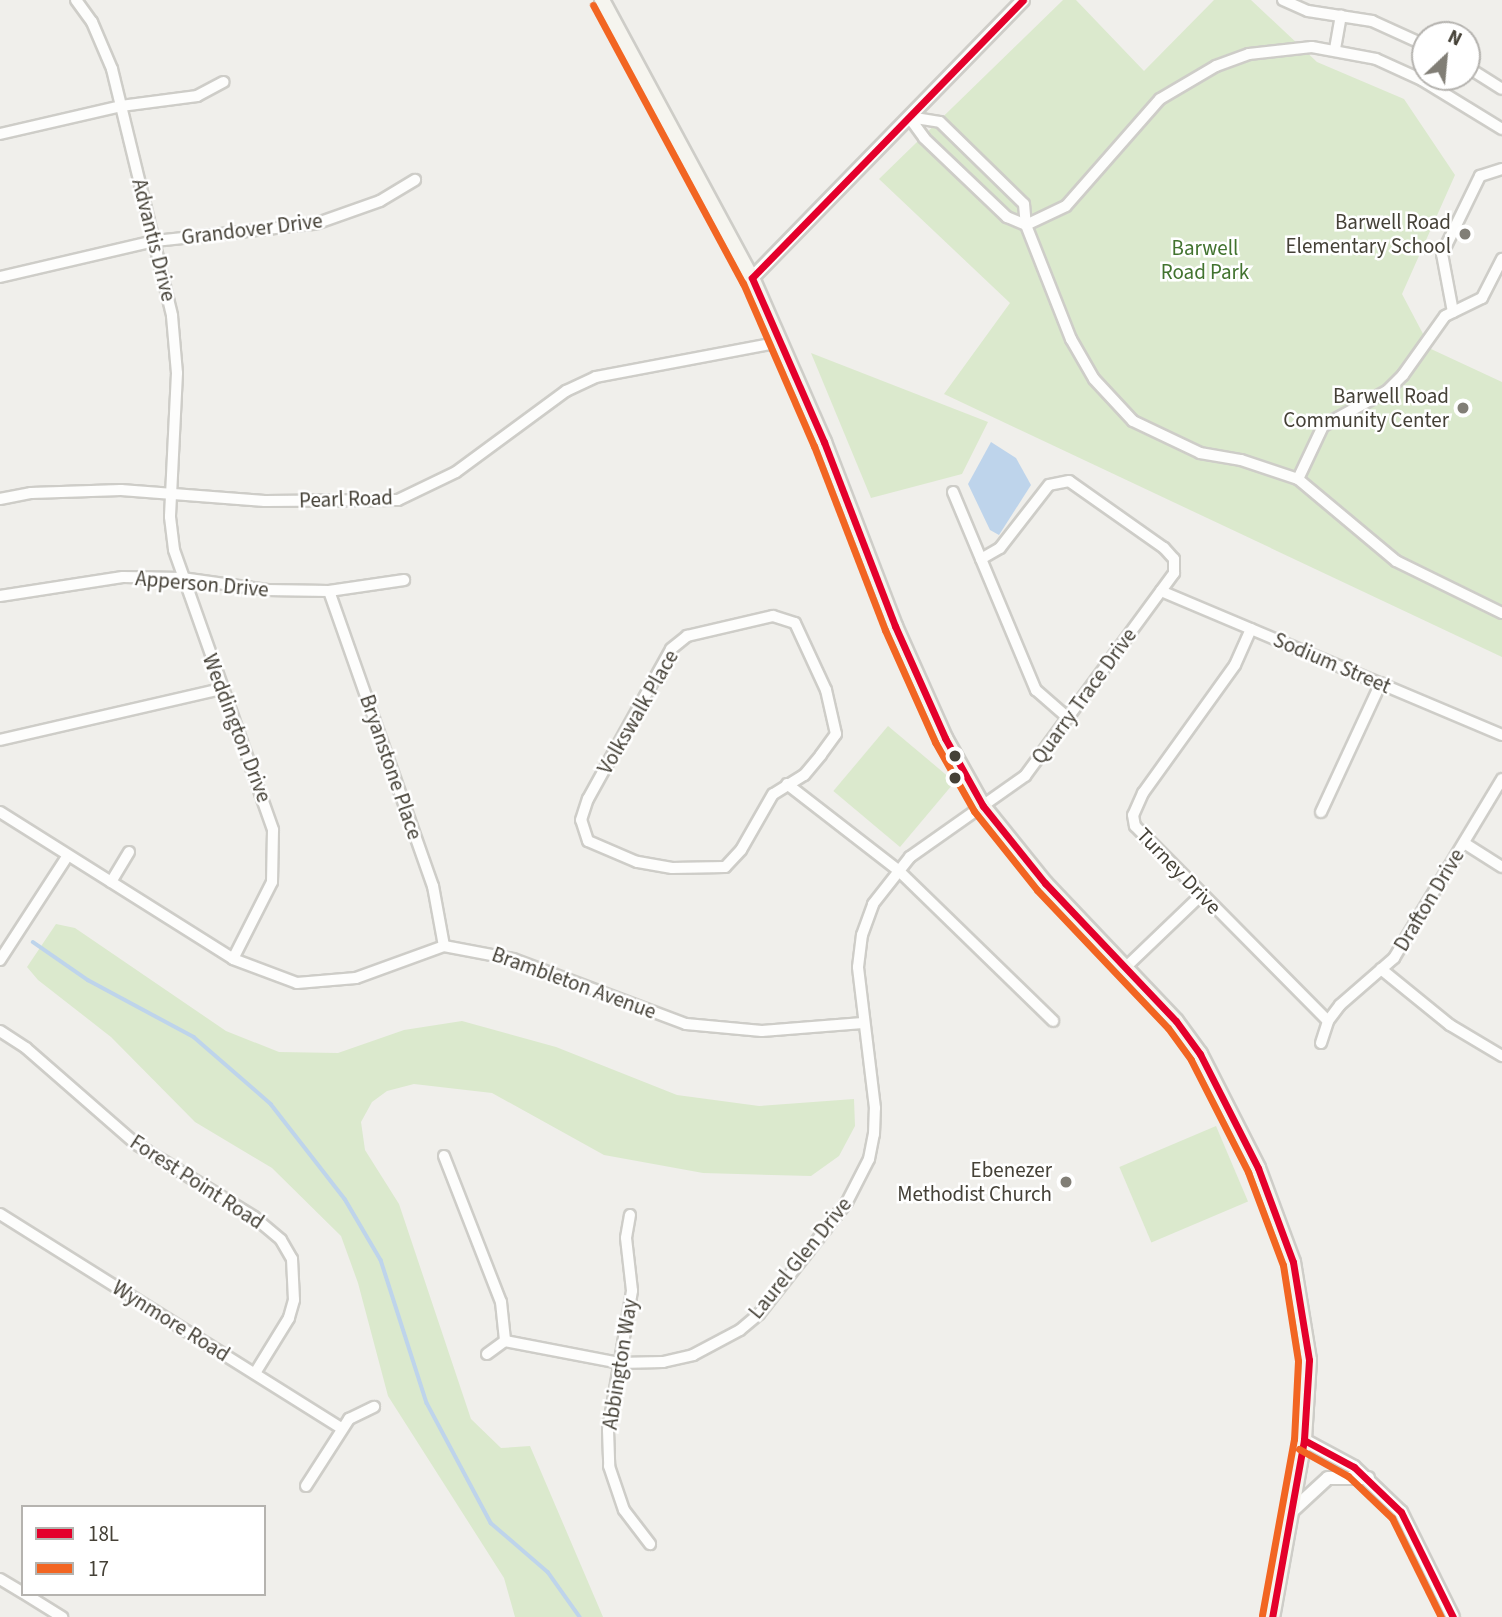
<!DOCTYPE html>
<html>
<head>
<meta charset="utf-8">
<style>
  body { margin:0 }
  #map { position:relative; width:1502px; height:1617px; overflow:hidden; background:#f0efeb; font-family:"Source Sans 3",sans-serif }
  div>[style] { position:absolute }
  [style*='--x'] { left:calc(var(--x)*1px); top:calc(var(--y)*1px); width:calc(var(--w)*1px); rotate:calc(var(--a)*1deg) }
  .green>* { inset:0; background:#dbe9cd; transform-origin:0 0 }
  .water>* { inset:0; background:#bed4eb }
  .stream>* { height:3.5px; margin:-1.75px; padding:0 1.75px; transform-origin:1.75px; border-radius:1.75px; background:#bed4eb }
  .roads { filter:drop-shadow(2px 0 #cecdc8) drop-shadow(-2px 0 #cecdc8) drop-shadow(0 2px #cecdc8) drop-shadow(0 -2px #cecdc8) }
  .minor>* { height:10px; margin:-5px; padding:0 5px; transform-origin:5px; border-radius:5px; background:#fdfdfc }
  .tertiary>* { height:12px; margin:-6px; padding:0 6px; transform-origin:6px; border-radius:6px; background:#fdfdfc }
  .secondary>* { height:14px; margin:-7px; padding:0 7px; transform-origin:7px; border-radius:7px; background:#f6f5ef }
  .bus-1>* { height:7px; margin:-3.5px; padding:0 3.5px; transform-origin:3.5px; border-radius:3.5px; background:#e4002b }
  .bus-2>* { height:7px; margin:-3.5px; padding:0 3.5px; transform-origin:3.5px; border-radius:3.5px; background:#f26522 }
  .dots>* { width:19px; height:19px; translate:-50% -50%; box-sizing:border-box; border:4px solid #fff; border-radius:50% }
  span { translate:-50% -50%; white-space:nowrap; text-align:center; line-height:1.15; -webkit-text-stroke:5px #fff; paint-order:stroke }
  .poi-label { font-size:21px; color:#454137 }
  .right { translate:-100% -50%; text-align:right }
  .street-label { font-size:21px; color:#454137 }
  .park-label { font-size:21px; color:#42732f }
  .legend { position:absolute; left:21px; top:1505px; width:245px; height:91px; box-sizing:border-box; background:#fff; border:2px solid #b5b3af; margin:0; padding:9px 12px; list-style:none; font-size:21px; color:#454137 }
  .legend li { display:flex; align-items:center; gap:14px; height:35px }
  .legend b { width:35px; border:2px solid #b5b3af }
  .north { position:absolute; left:1411px; top:21px; width:70px; height:70px; box-sizing:border-box; background:#fff; border:2px solid #b5b3af; border-radius:50%; rotate:26deg; font-size:19px; font-weight:700; line-height:28px; text-align:center; color:#454137 }
  .north::after { content:''; display:block; margin:auto; width:24px; height:32px; background:#817e76; clip-path:polygon(50% 0,100% 100%,50% 72%,0 100%) }
</style>
</head>
<body>
<div id="map">
  <div class="green">
    <i style="clip-path:polygon(1063px 0,1076px 0,1144px 71px,1214px 0,1251px 0,1317px 62px,1404px 99px,1455px 175px,1402px 294px,1431px 349px,1502px 382px,1502px 657px,944px 394px,1010px 303px,879px 179px)"></i>
    <i style="clip-path:polygon(811px 353px,988px 422px,962px 474px,871px 498px)"></i>
    <i style="left:888px;top:726px;width:87px;height:85px;rotate:40deg"></i>
    <i style="clip-path:polygon(56px 924px,75px 928px,226px 1031px,279px 1052px,338px 1053px,404px 1030px,462px 1021px,556px 1047px,677px 1095px,759px 1106px,854px 1099px,855px 1126px,839px 1156px,811px 1176px,703px 1173px,604px 1155px,492px 1093px,414px 1084px,387px 1091px,372px 1102px,361px 1122px,365px 1150px,399px 1204px,471px 1419px,501px 1448px,530px 1446px,603px 1617px,515px 1617px,504px 1578px,388px 1396px,358px 1283px,341px 1236px,272px 1168px,195px 1122px,111px 1037px,38px 980px,27px 967px)"></i>
    <i style="left:1216px;top:1126px;width:82px;height:105px;rotate:67deg"></i>
  </div>
  <div class="water">
    <i style="clip-path:polygon(991px 442px,1016px 458px,1031px 485px,999px 535px,990px 530px,968px 484px)"></i>
  </div>
  <div class="stream">
    <i style="--x:33;--y:942;--w:67;--a:34.6"></i>
    <i style="--x:88;--y:980;--w:120;--a:28.3"></i>
    <i style="--x:194;--y:1037;--w:102;--a:41"></i>
    <i style="--x:271;--y:1104;--w:120;--a:52.1"></i>
    <i style="--x:345;--y:1199;--w:71;--a:59.5"></i>
    <i style="--x:381;--y:1260;--w:150;--a:72.2"></i>
    <i style="--x:427;--y:1403;--w:136;--a:61.9"></i>
    <i style="--x:491;--y:1523;--w:75;--a:40.7"></i>
    <i style="--x:548;--y:1572;--w:55;--a:54.6"></i>
  </div>
  <div class="roads">
    <div class="minor">
      <i style="--x:76;--y:0;--w:27;--a:54"></i>
      <i style="--x:92;--y:22;--w:51;--a:66.9"></i>
      <i style="--x:112;--y:69;--w:254;--a:76.3"></i>
      <i style="--x:172;--y:316;--w:57;--a:85"></i>
      <i style="--x:177;--y:373;--w:144;--a:92.8"></i>
      <i style="--x:170;--y:517;--w:33;--a:83"></i>
      <i style="--x:174;--y:550;--w:297;--a:70.5"></i>
      <i style="--x:273;--y:830;--w:52;--a:91.1"></i>
      <i style="--x:272;--y:882;--w:86;--a:116.9"></i>
      <i style="--x:1283;--y:0;--w:27;--a:24"></i>
      <i style="--x:1308;--y:11;--w:65;--a:8.9"></i>
      <i style="--x:1372;--y:21;--w:58;--a:24.4"></i>
      <i style="--x:1335;--y:49;--w:34;--a:-80"></i>
      <i style="--x:1467;--y:67;--w:41;--a:32.2"></i>
      <i style="--x:909;--y:117;--w:31;--a:9"></i>
      <i style="--x:940;--y:122;--w:117;--a:44.3"></i>
      <i style="--x:1024;--y:204;--w:21;--a:85"></i>
      <i style="--x:1026;--y:225;--w:123;--a:68.5"></i>
      <i style="--x:1071;--y:339;--w:46;--a:60.1"></i>
      <i style="--x:1094;--y:379;--w:57;--a:47.1"></i>
      <i style="--x:1133;--y:421;--w:74;--a:25.5"></i>
      <i style="--x:1200;--y:453;--w:42;--a:9.7"></i>
      <i style="--x:1241;--y:460;--w:60;--a:18.4"></i>
      <i style="--x:1298;--y:479;--w:128;--a:39.9"></i>
      <i style="--x:1396;--y:561;--w:118;--a:26.1"></i>
      <i style="--x:909;--y:117;--w:26;--a:54"></i>
      <i style="--x:924;--y:138;--w:115;--a:43.6"></i>
      <i style="--x:1007;--y:217;--w:21;--a:23"></i>
      <i style="--x:0;--y:134;--w:124;--a:-13"></i>
      <i style="--x:121;--y:106;--w:77;--a:-7.5"></i>
      <i style="--x:197;--y:96;--w:30;--a:-28"></i>
      <i style="--x:1026;--y:225;--w:44;--a:-25.4"></i>
      <i style="--x:1066;--y:206;--w:142;--a:-48.7"></i>
      <i style="--x:1160;--y:99;--w:65;--a:-30.5"></i>
      <i style="--x:1216;--y:66;--w:35;--a:-20"></i>
      <i style="--x:1249;--y:54;--w:63;--a:-6.3"></i>
      <i style="--x:1312;--y:47;--w:65;--a:10.6"></i>
      <i style="--x:1376;--y:59;--w:51;--a:24.5"></i>
      <i style="--x:1422;--y:80;--w:94;--a:31.5"></i>
      <i style="--x:0;--y:277;--w:159;--a:-13.1"></i>
      <i style="--x:155;--y:241;--w:161;--a:-6.1"></i>
      <i style="--x:315;--y:224;--w:69;--a:-19.5"></i>
      <i style="--x:380;--y:201;--w:41;--a:-31"></i>
      <i style="--x:1453;--y:312;--w:59;--a:-100.7"></i>
      <i style="--x:1442;--y:254;--w:87;--a:-64"></i>
      <i style="--x:1480;--y:176;--w:23;--a:-18"></i>
      <i style="--x:1298;--y:479;--w:59;--a:-64.7"></i>
      <i style="--x:1323;--y:426;--w:73;--a:-28.7"></i>
      <i style="--x:1387;--y:391;--w:23;--a:-45"></i>
      <i style="--x:1403;--y:375;--w:72;--a:-54.6"></i>
      <i style="--x:1445;--y:316;--w:41;--a:-25.9"></i>
      <i style="--x:1482;--y:298;--w:44;--a:-62.9"></i>
      <i style="--x:953;--y:492;--w:215;--a:67.3"></i>
      <i style="--x:1036;--y:690;--w:43;--a:41.2"></i>
      <i style="--x:0;--y:499;--w:32;--a:-11"></i>
      <i style="--x:31;--y:493;--w:90;--a:-1.9"></i>
      <i style="--x:121;--y:490;--w:144;--a:4.4"></i>
      <i style="--x:265;--y:501;--w:133;--a:-0.4"></i>
      <i style="--x:398;--y:500;--w:64;--a:-25.8"></i>
      <i style="--x:456;--y:472;--w:137;--a:-36.4"></i>
      <i style="--x:566;--y:391;--w:33;--a:-25"></i>
      <i style="--x:596;--y:377;--w:188;--a:-10.7"></i>
      <i style="--x:329;--y:591;--w:313;--a:70.6"></i>
      <i style="--x:433;--y:886;--w:61;--a:79.6"></i>
      <i style="--x:1161;--y:591;--w:370;--a:22.9"></i>
      <i style="--x:0;--y:596;--w:124;--a:-8.8"></i>
      <i style="--x:123;--y:577;--w:59;--a:1"></i>
      <i style="--x:182;--y:578;--w:86;--a:8"></i>
      <i style="--x:267;--y:590;--w:62;--a:0.9"></i>
      <i style="--x:329;--y:591;--w:76;--a:-8.3"></i>
      <i style="--x:773;--y:616;--w:23;--a:18"></i>
      <i style="--x:795;--y:623;--w:74;--a:65.2"></i>
      <i style="--x:826;--y:690;--w:45;--a:77.2"></i>
      <i style="--x:836;--y:734;--w:26;--a:126"></i>
      <i style="--x:821;--y:755;--w:26;--a:130"></i>
      <i style="--x:804;--y:775;--w:36;--a:148"></i>
      <i style="--x:773;--y:794;--w:64;--a:119.7"></i>
      <i style="--x:741;--y:850;--w:23;--a:133"></i>
      <i style="--x:725;--y:867;--w:53;--a:178.9"></i>
      <i style="--x:672;--y:868;--w:36;--a:-170"></i>
      <i style="--x:637;--y:862;--w:53;--a:-156.8"></i>
      <i style="--x:588;--y:841;--w:22;--a:-108"></i>
      <i style="--x:581;--y:820;--w:22;--a:-72"></i>
      <i style="--x:588;--y:799;--w:171;--a:-61"></i>
      <i style="--x:671;--y:649;--w:21;--a:-39"></i>
      <i style="--x:687;--y:636;--w:88;--a:-13.1"></i>
      <i style="--x:1251;--y:629;--w:39;--a:114"></i>
      <i style="--x:1235;--y:665;--w:158;--a:125.7"></i>
      <i style="--x:1143;--y:793;--w:24;--a:114"></i>
      <i style="--x:1133;--y:815;--w:11;--a:80"></i>
      <i style="--x:1135;--y:826;--w:274;--a:45.3"></i>
      <i style="--x:0;--y:740;--w:227;--a:-13"></i>
      <i style="--x:787;--y:784;--w:142;--a:37.8"></i>
      <i style="--x:899;--y:871;--w:215;--a:44.2"></i>
      <i style="--x:0;--y:812;--w:275;--a:32.2"></i>
      <i style="--x:233;--y:959;--w:68;--a:20.6"></i>
      <i style="--x:297;--y:983;--w:59;--a:-4.8"></i>
      <i style="--x:356;--y:978;--w:94;--a:-20"></i>
      <i style="--x:444;--y:946;--w:70;--a:10.7"></i>
      <i style="--x:513;--y:959;--w:185;--a:20.6"></i>
      <i style="--x:686;--y:1024;--w:76;--a:5.3"></i>
      <i style="--x:762;--y:1031;--w:101;--a:-4.5"></i>
      <i style="--x:1321;--y:812;--w:142;--a:-65.1"></i>
      <i style="--x:1464;--y:843;--w:45;--a:32.3"></i>
      <i style="--x:111;--y:882;--w:35;--a:-59"></i>
      <i style="--x:0;--y:960;--w:123;--a:-57"></i>
      <i style="--x:1126;--y:967;--w:104;--a:-43.8"></i>
      <i style="--x:1381;--y:969;--w:89;--a:39.1"></i>
      <i style="--x:1450;--y:1025;--w:61;--a:30.8"></i>
      <i style="--x:0;--y:1031;--w:31;--a:33"></i>
      <i style="--x:26;--y:1048;--w:146;--a:41.1"></i>
      <i style="--x:136;--y:1144;--w:139;--a:31.7"></i>
      <i style="--x:254;--y:1217;--w:35;--a:40"></i>
      <i style="--x:281;--y:1240;--w:22;--a:60"></i>
      <i style="--x:292;--y:1259;--w:41;--a:87.2"></i>
      <i style="--x:294;--y:1300;--w:19;--a:106"></i>
      <i style="--x:289;--y:1318;--w:65;--a:121.7"></i>
      <i style="--x:1321;--y:1043;--w:23;--a:-72"></i>
      <i style="--x:1328;--y:1021;--w:20;--a:-53"></i>
      <i style="--x:1340;--y:1005;--w:72;--a:-41"></i>
      <i style="--x:1394;--y:958;--w:209;--a:-58.9"></i>
      <i style="--x:444;--y:1156;--w:157;--a:68.7"></i>
      <i style="--x:501;--y:1302;--w:39;--a:84"></i>
      <i style="--x:0;--y:1214;--w:403;--a:32.1"></i>
      <i style="--x:630;--y:1215;--w:23;--a:100"></i>
      <i style="--x:626;--y:1238;--w:53;--a:83.5"></i>
      <i style="--x:632;--y:1291;--w:141;--a:99.8"></i>
      <i style="--x:608;--y:1430;--w:36;--a:88"></i>
      <i style="--x:609;--y:1466;--w:46;--a:71.2"></i>
      <i style="--x:624;--y:1510;--w:43;--a:52.6"></i>
      <i style="--x:487;--y:1354;--w:22;--a:-36"></i>
      <i style="--x:505;--y:1341;--w:116;--a:10.9"></i>
      <i style="--x:619;--y:1363;--w:44;--a:-1.3"></i>
      <i style="--x:663;--y:1362;--w:31;--a:-13"></i>
      <i style="--x:693;--y:1355;--w:53;--a:-28"></i>
      <i style="--x:740;--y:1330;--w:25;--a:-40"></i>
      <i style="--x:759;--y:1314;--w:142;--a:-51.8"></i>
      <i style="--x:847;--y:1202;--w:48;--a:-62.9"></i>
      <i style="--x:869;--y:1159;--w:25;--a:-79"></i>
      <i style="--x:874;--y:1134;--w:26;--a:-88"></i>
      <i style="--x:875;--y:1108;--w:142;--a:-96.9"></i>
      <i style="--x:858;--y:967;--w:32;--a:-83"></i>
      <i style="--x:862;--y:935;--w:33;--a:-70"></i>
      <i style="--x:873;--y:904;--w:60;--a:-51.8"></i>
      <i style="--x:910;--y:857;--w:141;--a:-35.2"></i>
      <i style="--x:1025;--y:776;--w:252;--a:-53.7"></i>
      <i style="--x:1174;--y:573;--w:14;--a:-90"></i>
      <i style="--x:1174;--y:559;--w:15;--a:-132"></i>
      <i style="--x:1164;--y:548;--w:116;--a:-144.8"></i>
      <i style="--x:1069;--y:481;--w:20;--a:169"></i>
      <i style="--x:1049;--y:485;--w:80;--a:127.9"></i>
      <i style="--x:1000;--y:548;--w:22;--a:150"></i>
      <i style="--x:306;--y:1486;--w:80;--a:-57.3"></i>
      <i style="--x:349;--y:1419;--w:28;--a:-26"></i>
      <i style="--x:0;--y:1579;--w:27;--a:31"></i>
      <i style="--x:25;--y:1594;--w:44;--a:31.9"></i>
    </div>
    <div class="tertiary">
      <i style="--x:752;--y:278;--w:388;--a:-45.7"></i>
      <i style="--x:1304;--y:1440;--w:57;--a:28.4"></i>
      <i style="--x:1354;--y:1467;--w:65;--a:43.8"></i>
      <i style="--x:1401;--y:1512;--w:117;--a:63.7"></i>
      <i style="--x:1291;--y:1512;--w:50;--a:-42.6"></i>
      <i style="--x:1328;--y:1478;--w:40;--a:0"></i>
    </div>
    <div class="secondary">
      <i style="--x:602;--y:0;--w:316;--a:61.7"></i>
      <i style="--x:752;--y:278;--w:179;--a:66.3"></i>
      <i style="--x:824;--y:442;--w:197;--a:68.9"></i>
      <i style="--x:895;--y:626;--w:123;--a:65.9"></i>
      <i style="--x:945;--y:738;--w:78;--a:60.8"></i>
      <i style="--x:983;--y:806;--w:99;--a:51.2"></i>
      <i style="--x:1045;--y:883;--w:190;--a:46.5"></i>
      <i style="--x:1176;--y:1021;--w:41;--a:54"></i>
      <i style="--x:1200;--y:1054;--w:128;--a:63"></i>
      <i style="--x:1258;--y:1168;--w:100;--a:69.6"></i>
      <i style="--x:1293;--y:1262;--w:99;--a:80.7"></i>
      <i style="--x:1309;--y:1360;--w:80;--a:93.6"></i>
      <i style="--x:1304;--y:1440;--w:180;--a:100.2"></i>
    </div>
  </div>
  <div class="bus-1">
    <i style="--x:1023;--y:0;--w:388;--a:134.3"></i>
    <i style="--x:752;--y:278;--w:179;--a:66.3"></i>
    <i style="--x:824;--y:442;--w:197;--a:68.9"></i>
    <i style="--x:895;--y:626;--w:123;--a:65.9"></i>
    <i style="--x:945;--y:738;--w:78;--a:60.8"></i>
    <i style="--x:983;--y:806;--w:99;--a:51.2"></i>
    <i style="--x:1045;--y:883;--w:190;--a:46.5"></i>
    <i style="--x:1176;--y:1021;--w:41;--a:54"></i>
    <i style="--x:1200;--y:1054;--w:128;--a:63"></i>
    <i style="--x:1258;--y:1168;--w:100;--a:69.6"></i>
    <i style="--x:1293;--y:1262;--w:99;--a:80.7"></i>
    <i style="--x:1309;--y:1360;--w:80;--a:93.6"></i>
    <i style="--x:1304;--y:1440;--w:180;--a:100.2"></i>
    <i style="--x:1304;--y:1440;--w:57;--a:28.4"></i>
    <i style="--x:1354;--y:1467;--w:65;--a:43.8"></i>
    <i style="--x:1401;--y:1512;--w:117;--a:63.7"></i>
  </div>
  <div class="bus-2">
    <i style="--x:593;--y:5;--w:316;--a:61.7"></i>
    <i style="--x:743;--y:283;--w:178;--a:66.5"></i>
    <i style="--x:814;--y:446;--w:197;--a:68.9"></i>
    <i style="--x:885;--y:630;--w:123;--a:65.9"></i>
    <i style="--x:935;--y:742;--w:79;--a:60.5"></i>
    <i style="--x:974;--y:811;--w:101;--a:51.4"></i>
    <i style="--x:1037;--y:890;--w:190;--a:46.5"></i>
    <i style="--x:1168;--y:1028;--w:39;--a:54"></i>
    <i style="--x:1191;--y:1060;--w:126;--a:63"></i>
    <i style="--x:1248;--y:1172;--w:99;--a:69.4"></i>
    <i style="--x:1283;--y:1265;--w:97;--a:81.1"></i>
    <i style="--x:1298;--y:1361;--w:78;--a:92.9"></i>
    <i style="--x:1294;--y:1439;--w:179;--a:100.3"></i>
    <i style="--x:1299;--y:1449;--w:56;--a:28.9"></i>
    <i style="--x:1348;--y:1476;--w:61;--a:43.7"></i>
    <i style="--x:1392;--y:1518;--w:110;--a:63.7"></i>
  </div>
  <div class="dots">
    <i style="left:1465px;top:234px;background:#817e76"></i>
    <i style="left:1463px;top:408px;background:#817e76"></i>
    <i style="left:955px;top:756px;background:#454137"></i>
    <i style="left:955px;top:778px;background:#454137"></i>
    <i style="left:1066px;top:1182px;background:#817e76"></i>
  </div>
  <div class="poi-label">
    <span class="right" style="left:1451px;top:234px">Barwell Road<br>Elementary School</span>
    <span class="right" style="left:1449px;top:408px">Barwell Road<br>Community Center</span>
    <span class="right" style="left:1052px;top:1182px">Ebenezer<br>Methodist Church</span>
  </div>
  <div class="street-label">
    <span style="left:252px;top:229px;rotate:-7deg">Grandover Drive</span>
    <span style="left:154px;top:240px;rotate:76deg">Advantis Drive</span>
    <span style="left:346px;top:499px;rotate:-2deg">Pearl Road</span>
    <span style="left:202px;top:584px;rotate:5deg">Apperson Drive</span>
    <span style="left:1332px;top:663px;rotate:23deg">Sodium Street</span>
    <span style="left:1084px;top:696px;rotate:-54deg">Quarry Trace Drive</span>
    <span style="left:638px;top:712px;rotate:-60deg">Volkswalk Place</span>
    <span style="left:237px;top:728px;rotate:69deg">Weddington Drive</span>
    <span style="left:391px;top:767px;rotate:71deg">Bryanstone Place</span>
    <span style="left:1179px;top:871px;rotate:46deg">Turney Drive</span>
    <span style="left:1429px;top:900px;rotate:-59deg">Drafton Drive</span>
    <span style="left:574px;top:983px;rotate:20deg">Brambleton Avenue</span>
    <span style="left:197px;top:1182px;rotate:33deg">Forest Point Road</span>
    <span style="left:800px;top:1258px;rotate:-51deg">Laurel Glen Drive</span>
    <span style="left:171px;top:1321px;rotate:32deg">Wynmore Road</span>
    <span style="left:620px;top:1364px;rotate:-81deg">Abbington Way</span>
  </div>
  <div class="park-label">
    <span style="left:1205px;top:260px">Barwell<br>Road Park</span>
  </div>
  <ul class="legend">
  <li><b style="height:9px;background:#e4002b"></b>18L</li>
  <li><b style="height:9px;background:#f26522"></b>17</li>
  </ul>
  <div class="north">N</div>
</div>
</body>
</html>
